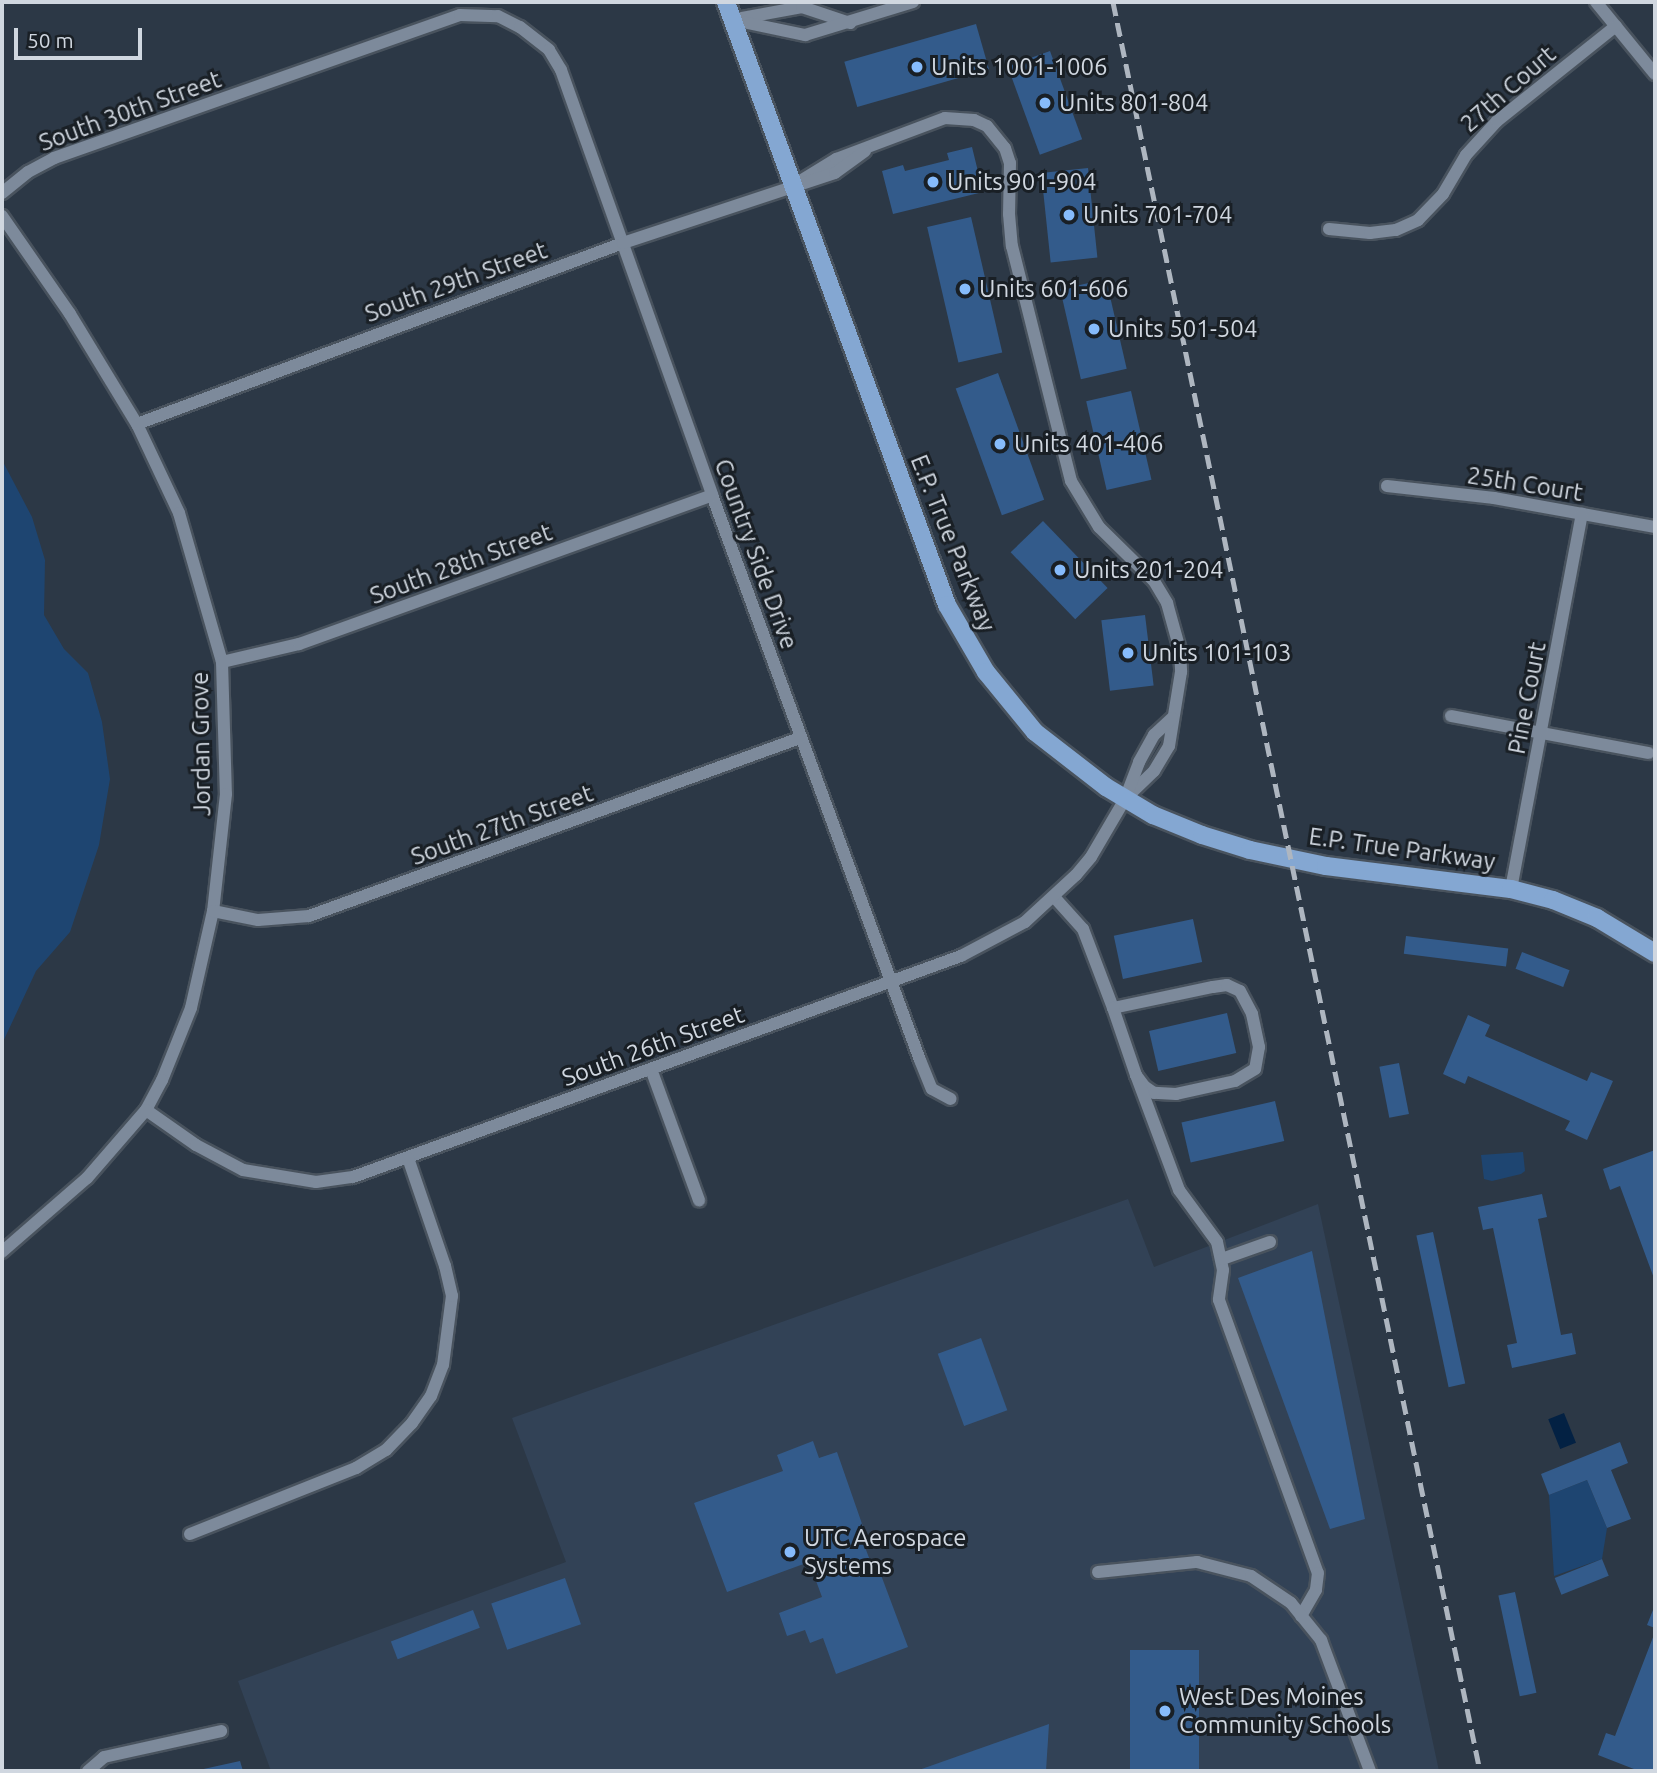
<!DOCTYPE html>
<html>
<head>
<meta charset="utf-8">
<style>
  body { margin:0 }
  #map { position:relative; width:1657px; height:1773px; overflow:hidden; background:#2c3846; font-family:Ubuntu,sans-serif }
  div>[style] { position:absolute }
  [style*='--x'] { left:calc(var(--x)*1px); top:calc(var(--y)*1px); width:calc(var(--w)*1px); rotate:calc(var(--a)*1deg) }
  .built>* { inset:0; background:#324256 }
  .green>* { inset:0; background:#1e4571 }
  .water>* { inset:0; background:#032143; transform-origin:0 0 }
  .building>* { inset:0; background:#335b8b; transform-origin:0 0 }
  .roads { filter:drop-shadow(2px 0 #49535e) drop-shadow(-2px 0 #49535e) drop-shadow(0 2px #49535e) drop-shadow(0 -2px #49535e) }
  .minor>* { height:12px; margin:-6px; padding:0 6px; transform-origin:6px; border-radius:6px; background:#7d8a9b }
  .major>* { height:18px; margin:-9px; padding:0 9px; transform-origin:9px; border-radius:9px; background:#84a7d2 }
  .rail>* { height:5px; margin-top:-2.5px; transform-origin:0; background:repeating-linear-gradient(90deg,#aeb6c0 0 14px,transparent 0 21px) }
  .dots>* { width:19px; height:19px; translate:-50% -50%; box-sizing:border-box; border:4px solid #191f25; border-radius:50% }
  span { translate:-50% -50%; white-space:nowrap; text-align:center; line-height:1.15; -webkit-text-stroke:6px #191f25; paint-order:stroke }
  .poi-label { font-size:24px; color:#d0d7e0 }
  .left { translate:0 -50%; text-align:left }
  .street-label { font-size:24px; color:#d0d7e0 }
  .frame { position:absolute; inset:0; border:4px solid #d0d7e0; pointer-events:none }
  .scale { position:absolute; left:14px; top:28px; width:128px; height:32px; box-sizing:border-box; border:4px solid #d0d7e0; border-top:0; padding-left:9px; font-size:21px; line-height:24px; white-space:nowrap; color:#d0d7e0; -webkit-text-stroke:5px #191f25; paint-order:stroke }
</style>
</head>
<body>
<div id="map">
  <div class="built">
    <i style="clip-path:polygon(1128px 1199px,1154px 1267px,1318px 1204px,1439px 1771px,271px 1771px,238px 1681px,566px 1562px,512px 1418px)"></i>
  </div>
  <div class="green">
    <i style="clip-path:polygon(2px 460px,32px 517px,45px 560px,44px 615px,64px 649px,88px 673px,102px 722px,110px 779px,99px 845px,70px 932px,36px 971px,2px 1044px)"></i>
    <i style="clip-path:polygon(1523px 1152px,1525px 1171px,1521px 1174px,1492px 1181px,1484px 1179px,1481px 1155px)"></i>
    <i style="clip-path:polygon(1587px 1480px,1607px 1528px,1602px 1559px,1554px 1576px,1549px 1495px)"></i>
  </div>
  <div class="water">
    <i style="left:1564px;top:1413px;width:32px;height:17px;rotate:68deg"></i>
  </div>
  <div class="building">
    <i style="left:976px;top:24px;width:47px;height:137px;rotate:74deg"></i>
    <i style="left:1050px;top:51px;width:94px;height:45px;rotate:70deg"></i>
    <i style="clip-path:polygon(972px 147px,983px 192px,893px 214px,882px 171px,903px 165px,905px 171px,949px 160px,947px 153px)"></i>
    <i style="left:1088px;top:168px;width:90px;height:47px;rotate:84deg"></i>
    <i style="left:971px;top:217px;width:139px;height:45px;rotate:77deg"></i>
    <i style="left:1106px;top:279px;width:92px;height:47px;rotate:77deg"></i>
    <i style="left:998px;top:373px;width:135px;height:45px;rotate:70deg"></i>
    <i style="left:1131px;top:391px;width:91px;height:46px;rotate:77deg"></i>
    <i style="left:1043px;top:521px;width:93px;height:45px;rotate:46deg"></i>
    <i style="left:1145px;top:615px;width:71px;height:44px;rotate:83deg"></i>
    <i style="left:1193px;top:919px;width:44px;height:81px;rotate:78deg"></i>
    <i style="left:1406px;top:936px;width:103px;height:18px;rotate:7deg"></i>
    <i style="left:1522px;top:952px;width:51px;height:18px;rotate:21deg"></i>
    <i style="left:1227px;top:1013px;width:41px;height:80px;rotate:77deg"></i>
    <i style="clip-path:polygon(1468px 1015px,1490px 1025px,1485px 1036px,1587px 1081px,1591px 1072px,1613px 1081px,1587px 1140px,1565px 1130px,1570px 1121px,1468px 1076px,1465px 1084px,1443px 1074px)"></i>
    <i style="left:1399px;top:1063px;width:52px;height:20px;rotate:79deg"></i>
    <i style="left:1275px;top:1101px;width:41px;height:96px;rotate:77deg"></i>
    <i style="clip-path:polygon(1655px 1150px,1655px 1281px,1620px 1186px,1610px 1190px,1603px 1169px)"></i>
    <i style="clip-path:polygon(1542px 1194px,1547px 1217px,1538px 1219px,1561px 1335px,1572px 1333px,1576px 1354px,1512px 1368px,1507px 1345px,1517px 1343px,1493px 1228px,1483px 1230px,1478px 1207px)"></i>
    <i style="left:1433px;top:1232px;width:155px;height:17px;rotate:78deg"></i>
    <i style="clip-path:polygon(1312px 1251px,1365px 1519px,1330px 1529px,1238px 1278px)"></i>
    <i style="left:981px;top:1338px;width:77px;height:46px;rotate:70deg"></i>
    <i style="clip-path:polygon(813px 1441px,819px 1458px,837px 1452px,868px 1541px,863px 1542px,876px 1576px,881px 1575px,908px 1647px,836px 1674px,823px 1638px,810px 1643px,805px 1630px,787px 1636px,779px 1613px,822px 1597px,809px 1562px,727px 1592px,694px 1503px,783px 1471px,777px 1455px)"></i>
    <i style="clip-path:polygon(1620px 1442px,1628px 1463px,1611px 1470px,1631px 1519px,1607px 1528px,1587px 1480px,1549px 1495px,1541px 1474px)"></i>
    <i style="left:1602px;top:1559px;width:18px;height:51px;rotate:68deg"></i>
    <i style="left:565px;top:1578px;width:49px;height:78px;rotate:71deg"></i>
    <i style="left:1515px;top:1592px;width:103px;height:17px;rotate:78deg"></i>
    <i style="clip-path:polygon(1655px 1605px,1655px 1628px,1647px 1625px)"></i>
    <i style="left:473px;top:1610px;width:19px;height:88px;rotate:69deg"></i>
    <i style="clip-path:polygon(1655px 1632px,1655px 1771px,1639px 1771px,1598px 1755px,1606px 1733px,1615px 1736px)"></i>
    <i style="left:1199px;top:1650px;width:121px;height:69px;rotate:90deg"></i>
    <i style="clip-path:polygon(1049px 1724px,1046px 1771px,916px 1771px)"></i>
    <i style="clip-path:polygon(240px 1761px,243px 1771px,199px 1771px,199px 1770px)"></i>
  </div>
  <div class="roads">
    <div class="minor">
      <i style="--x:1596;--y:2;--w:93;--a:50.7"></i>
      <i style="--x:742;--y:18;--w:61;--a:-10.4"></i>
      <i style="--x:802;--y:7;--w:51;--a:18.4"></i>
      <i style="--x:733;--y:20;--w:74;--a:11.8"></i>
      <i style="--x:805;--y:35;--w:113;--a:-17"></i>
      <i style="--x:792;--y:186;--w:52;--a:-31.5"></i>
      <i style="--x:836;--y:159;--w:116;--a:-20.6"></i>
      <i style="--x:945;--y:118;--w:29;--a:4"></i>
      <i style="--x:974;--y:120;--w:14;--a:25"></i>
      <i style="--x:987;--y:126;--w:28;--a:51"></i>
      <i style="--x:1005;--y:148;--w:16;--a:72"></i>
      <i style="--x:1010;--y:163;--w:51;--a:91.1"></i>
      <i style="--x:1009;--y:214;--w:32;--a:85"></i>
      <i style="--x:1012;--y:246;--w:242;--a:75.9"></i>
      <i style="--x:1071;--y:481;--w:54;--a:58.7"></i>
      <i style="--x:1099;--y:527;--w:77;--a:44.5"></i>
      <i style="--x:1154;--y:581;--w:26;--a:59"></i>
      <i style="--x:1167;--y:603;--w:49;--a:74.5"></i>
      <i style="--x:1180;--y:650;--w:22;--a:87"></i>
      <i style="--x:1181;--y:672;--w:75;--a:99.2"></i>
      <i style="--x:1169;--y:746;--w:29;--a:121"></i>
      <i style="--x:1154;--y:771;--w:36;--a:136"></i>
      <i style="--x:2;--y:193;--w:33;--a:-39"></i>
      <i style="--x:28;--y:172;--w:30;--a:-28"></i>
      <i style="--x:54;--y:158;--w:430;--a:-19.4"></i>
      <i style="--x:460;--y:15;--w:38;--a:2"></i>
      <i style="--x:498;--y:16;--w:25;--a:27"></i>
      <i style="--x:520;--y:27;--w:37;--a:38"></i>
      <i style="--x:549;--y:50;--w:23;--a:59"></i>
      <i style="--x:561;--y:70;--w:451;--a:70.4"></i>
      <i style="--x:712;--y:495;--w:602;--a:69.79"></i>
      <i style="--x:920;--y:1060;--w:31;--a:68"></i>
      <i style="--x:932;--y:1089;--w:21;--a:28"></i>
      <i style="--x:2;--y:216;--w:119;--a:55.2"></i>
      <i style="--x:70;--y:314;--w:129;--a:58.7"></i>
      <i style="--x:137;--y:424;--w:98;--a:64.7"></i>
      <i style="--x:179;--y:513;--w:155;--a:73.9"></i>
      <i style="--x:222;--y:662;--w:132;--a:88.3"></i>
      <i style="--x:226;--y:794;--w:118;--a:96.3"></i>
      <i style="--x:213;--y:911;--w:99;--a:102.8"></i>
      <i style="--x:191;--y:1008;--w:78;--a:111.9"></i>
      <i style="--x:162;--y:1080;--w:34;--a:118"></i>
      <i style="--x:146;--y:1110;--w:90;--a:130.9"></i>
      <i style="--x:87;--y:1178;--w:113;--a:139"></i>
      <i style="--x:1329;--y:229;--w:41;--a:5.6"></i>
      <i style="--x:1370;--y:233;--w:26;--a:-7"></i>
      <i style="--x:1396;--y:230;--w:24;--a:-24"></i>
      <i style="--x:1418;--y:220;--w:36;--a:-46"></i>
      <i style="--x:1443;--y:194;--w:45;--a:-59.5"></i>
      <i style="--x:1466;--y:155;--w:46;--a:-47.6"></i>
      <i style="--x:1497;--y:121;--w:152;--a:-38.6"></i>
      <i style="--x:137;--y:424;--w:519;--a:-20.43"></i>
      <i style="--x:623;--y:243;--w:223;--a:-18.3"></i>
      <i style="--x:835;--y:173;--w:37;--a:-36"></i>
      <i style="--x:1387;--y:486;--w:108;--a:6.4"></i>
      <i style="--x:1494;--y:498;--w:164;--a:10.2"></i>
      <i style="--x:222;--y:662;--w:79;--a:-13.2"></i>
      <i style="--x:299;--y:644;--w:439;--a:-19.8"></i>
      <i style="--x:1451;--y:716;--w:201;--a:10.6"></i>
      <i style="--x:1511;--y:889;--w:382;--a:-79.3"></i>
      <i style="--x:1055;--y:898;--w:42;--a:47.9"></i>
      <i style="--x:1083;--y:929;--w:85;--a:69.2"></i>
      <i style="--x:1113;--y:1008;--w:102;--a:-11.9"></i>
      <i style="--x:1213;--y:987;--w:14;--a:-8"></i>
      <i style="--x:1227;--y:985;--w:14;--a:25"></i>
      <i style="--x:1240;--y:991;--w:26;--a:62"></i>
      <i style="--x:1252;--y:1014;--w:34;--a:78"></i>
      <i style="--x:1259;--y:1047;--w:22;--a:100"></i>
      <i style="--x:1255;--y:1069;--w:23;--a:149"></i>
      <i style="--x:1235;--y:1081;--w:60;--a:167.6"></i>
      <i style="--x:1176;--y:1094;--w:22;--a:-177"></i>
      <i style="--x:1154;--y:1093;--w:11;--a:-146"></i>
      <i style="--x:1145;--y:1087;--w:15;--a:-127"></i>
      <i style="--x:1136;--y:1075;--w:71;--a:-108.9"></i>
      <i style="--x:213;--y:911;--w:46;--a:11.3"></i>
      <i style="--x:258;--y:920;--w:51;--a:-4.5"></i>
      <i style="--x:309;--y:916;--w:522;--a:-19.93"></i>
      <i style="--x:651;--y:1069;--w:140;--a:69.9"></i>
      <i style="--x:1136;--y:1075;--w:123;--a:69.5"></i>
      <i style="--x:1179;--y:1190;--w:64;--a:53.8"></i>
      <i style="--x:1217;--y:1242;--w:29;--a:78"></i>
      <i style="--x:1223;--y:1270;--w:30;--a:98"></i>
      <i style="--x:1219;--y:1300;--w:290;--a:70.1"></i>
      <i style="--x:1318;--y:1573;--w:17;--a:97"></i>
      <i style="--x:1316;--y:1590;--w:30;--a:120"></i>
      <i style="--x:146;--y:1110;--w:61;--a:35"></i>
      <i style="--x:196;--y:1145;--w:53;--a:28"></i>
      <i style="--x:243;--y:1170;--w:74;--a:9.3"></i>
      <i style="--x:316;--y:1182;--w:37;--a:-8"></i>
      <i style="--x:353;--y:1177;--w:647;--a:-19.98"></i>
      <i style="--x:961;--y:956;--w:72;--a:-28"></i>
      <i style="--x:1025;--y:922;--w:69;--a:-42.7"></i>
      <i style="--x:1076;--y:875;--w:23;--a:-50"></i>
      <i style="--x:1091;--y:857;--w:67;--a:-59.6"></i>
      <i style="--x:1125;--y:799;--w:40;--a:-69"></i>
      <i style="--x:1139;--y:762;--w:31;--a:-61"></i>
      <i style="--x:1154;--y:735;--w:25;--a:-43"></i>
      <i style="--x:1222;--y:1259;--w:51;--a:-19.5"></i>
      <i style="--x:190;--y:1534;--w:179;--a:-21.7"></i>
      <i style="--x:356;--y:1468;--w:35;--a:-31"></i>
      <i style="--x:386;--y:1450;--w:37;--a:-46"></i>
      <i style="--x:412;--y:1423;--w:33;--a:-55"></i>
      <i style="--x:431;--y:1396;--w:33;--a:-69"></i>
      <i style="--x:443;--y:1365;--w:70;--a:-82.6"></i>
      <i style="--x:452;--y:1296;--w:31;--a:-103"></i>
      <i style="--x:445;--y:1266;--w:114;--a:-108.9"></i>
      <i style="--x:1098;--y:1572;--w:100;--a:-5.8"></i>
      <i style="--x:1197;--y:1562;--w:56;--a:14.5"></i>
      <i style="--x:1251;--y:1576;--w:48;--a:34"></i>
      <i style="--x:1291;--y:1603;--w:48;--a:51"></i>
      <i style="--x:1321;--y:1640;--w:140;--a:69.5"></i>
      <i style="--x:88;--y:1771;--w:21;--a:-41"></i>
      <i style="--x:104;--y:1757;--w:120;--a:-12.5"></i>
    </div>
    <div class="major">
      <i style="--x:726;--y:2;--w:642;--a:69.87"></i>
      <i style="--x:947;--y:605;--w:78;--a:59.8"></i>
      <i style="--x:986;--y:672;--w:77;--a:50.8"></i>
      <i style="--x:1035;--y:732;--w:90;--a:37.8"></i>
      <i style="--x:1106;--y:787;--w:55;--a:30.8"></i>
      <i style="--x:1153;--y:815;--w:53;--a:22.2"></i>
      <i style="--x:1202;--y:835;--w:50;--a:17.4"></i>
      <i style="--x:1250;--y:850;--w:78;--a:11.9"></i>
      <i style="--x:1326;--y:866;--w:186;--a:7.1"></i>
      <i style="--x:1511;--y:889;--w:43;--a:14.7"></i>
      <i style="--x:1553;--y:900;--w:48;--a:22.2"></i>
      <i style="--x:1597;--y:918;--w:68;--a:31.1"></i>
    </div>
  </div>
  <div class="rail">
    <i style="--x:1113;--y:2;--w:1807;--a:78.28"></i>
  </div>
  <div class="dots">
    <i style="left:917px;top:67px;background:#86bbfb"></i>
    <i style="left:1045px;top:103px;background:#86bbfb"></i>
    <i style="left:933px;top:182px;background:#86bbfb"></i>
    <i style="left:1069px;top:215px;background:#86bbfb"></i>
    <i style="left:965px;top:289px;background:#86bbfb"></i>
    <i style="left:1094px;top:329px;background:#86bbfb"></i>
    <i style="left:1000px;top:444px;background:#86bbfb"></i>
    <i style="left:1060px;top:570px;background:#86bbfb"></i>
    <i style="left:1128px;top:653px;background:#86bbfb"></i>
    <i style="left:790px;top:1552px;background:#86bbfb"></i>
    <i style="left:1165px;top:1711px;background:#86bbfb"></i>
  </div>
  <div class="poi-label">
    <span class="left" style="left:931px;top:67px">Units 1001-1006</span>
    <span class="left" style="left:1059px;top:103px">Units 801-804</span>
    <span class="left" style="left:947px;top:182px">Units 901-904</span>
    <span class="left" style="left:1083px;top:215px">Units 701-704</span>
    <span class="left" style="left:979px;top:289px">Units 601-606</span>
    <span class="left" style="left:1108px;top:329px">Units 501-504</span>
    <span class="left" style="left:1014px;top:444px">Units 401-406</span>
    <span class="left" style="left:1074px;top:570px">Units 201-204</span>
    <span class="left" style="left:1142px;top:653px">Units 101-103</span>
    <span class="left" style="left:804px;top:1552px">UTC Aerospace<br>Systems</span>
    <span class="left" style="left:1179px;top:1711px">West Des Moines<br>Community Schools</span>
  </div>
  <div class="street-label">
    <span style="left:1508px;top:89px;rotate:-41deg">27th Court</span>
    <span style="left:130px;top:111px;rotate:-20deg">South 30th Street</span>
    <span style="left:456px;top:282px;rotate:-20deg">South 29th Street</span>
    <span style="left:1525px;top:484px;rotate:9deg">25th Court</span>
    <span style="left:953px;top:543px;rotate:68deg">E.P. True Parkway</span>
    <span style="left:756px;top:554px;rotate:70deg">Country Side Drive</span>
    <span style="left:461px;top:564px;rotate:-20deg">South 28th Street</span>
    <span style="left:1527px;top:698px;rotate:-79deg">Pine Court</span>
    <span style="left:201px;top:744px;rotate:-91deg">Jordan Grove</span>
    <span style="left:502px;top:825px;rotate:-20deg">South 27th Street</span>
    <span style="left:1402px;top:849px;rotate:8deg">E.P. True Parkway</span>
    <span style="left:653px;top:1046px;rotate:-20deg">South 26th Street</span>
  </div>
  <div class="frame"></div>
  <div class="scale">50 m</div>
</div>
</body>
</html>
